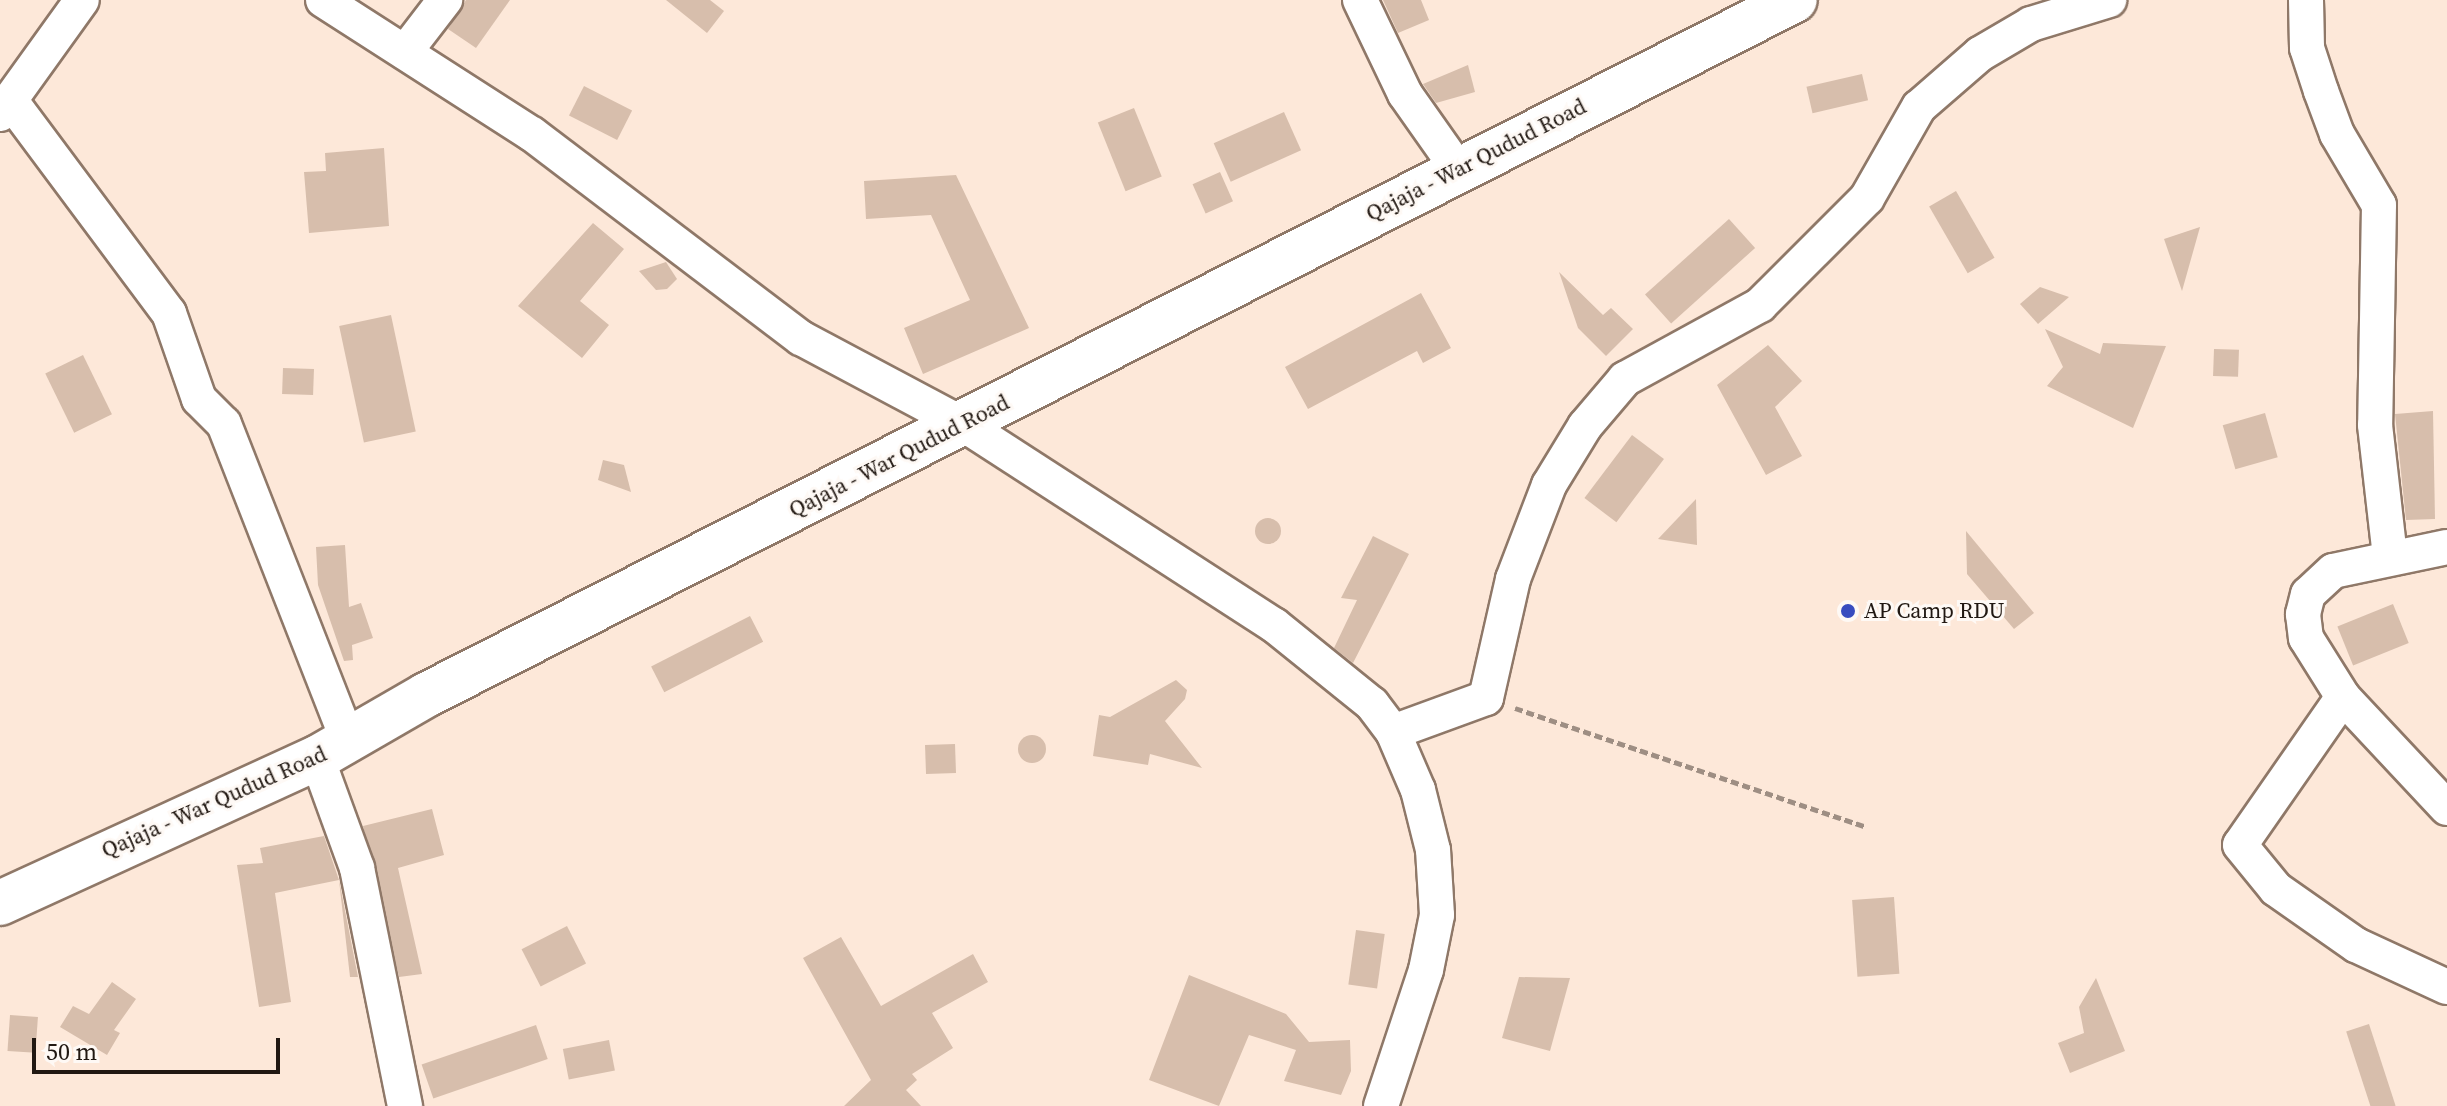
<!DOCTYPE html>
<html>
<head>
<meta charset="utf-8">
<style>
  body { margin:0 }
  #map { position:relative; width:2447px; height:1106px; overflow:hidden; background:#fde8d9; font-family:"Source Serif 4",serif }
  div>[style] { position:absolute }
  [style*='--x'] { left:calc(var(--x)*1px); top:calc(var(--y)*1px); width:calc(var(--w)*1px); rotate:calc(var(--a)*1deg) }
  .building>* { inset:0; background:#d7beac; transform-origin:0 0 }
  .round { border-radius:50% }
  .path>* { height:5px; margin-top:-2.5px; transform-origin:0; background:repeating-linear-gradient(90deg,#9e8e83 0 8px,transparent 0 12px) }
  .roads { filter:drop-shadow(2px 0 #8f7868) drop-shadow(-2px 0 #8f7868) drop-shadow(0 2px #8f7868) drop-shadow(0 -2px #8f7868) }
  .street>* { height:34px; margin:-17px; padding:0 17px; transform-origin:17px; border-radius:17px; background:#fff }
  .secondary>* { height:44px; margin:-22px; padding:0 22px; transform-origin:22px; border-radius:22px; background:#fff }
  .dots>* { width:22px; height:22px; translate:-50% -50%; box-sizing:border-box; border:4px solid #fef9f5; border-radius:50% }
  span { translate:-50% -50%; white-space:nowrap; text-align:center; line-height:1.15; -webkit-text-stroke:6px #fef9f5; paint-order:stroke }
  .street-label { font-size:22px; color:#211812 }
  .poi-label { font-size:22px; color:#211812 }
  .left { translate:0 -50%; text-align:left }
  .scale { position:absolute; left:32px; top:1038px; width:248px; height:36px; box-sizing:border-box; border:4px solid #211812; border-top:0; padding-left:10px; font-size:24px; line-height:28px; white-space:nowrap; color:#211812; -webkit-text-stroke:6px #fef9f5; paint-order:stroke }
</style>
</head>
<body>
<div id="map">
  <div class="building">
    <i style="clip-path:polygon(466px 0,510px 0,476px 48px,448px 29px)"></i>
    <i style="clip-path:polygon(666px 0,710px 0,724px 11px,707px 33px)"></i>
    <i style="clip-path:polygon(1383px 0,1421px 0,1429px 20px,1398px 33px)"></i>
    <i style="clip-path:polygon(1468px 65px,1475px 92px,1436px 103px,1423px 84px)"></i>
    <i style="left:1862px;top:74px;width:27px;height:57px;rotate:77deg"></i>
    <i style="left:584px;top:86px;width:54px;height:33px;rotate:27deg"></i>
    <i style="left:1134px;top:108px;width:74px;height:39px;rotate:68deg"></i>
    <i style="left:1284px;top:112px;width:42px;height:77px;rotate:66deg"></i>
    <i style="clip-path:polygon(384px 148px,389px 226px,309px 233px,304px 172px,326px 171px,325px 153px)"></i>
    <i style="left:1220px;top:172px;width:32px;height:30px;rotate:66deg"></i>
    <i style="clip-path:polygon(956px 175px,1029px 328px,923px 374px,904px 328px,970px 300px,931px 215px,866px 219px,864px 181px)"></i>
    <i style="left:1956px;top:191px;width:77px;height:31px;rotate:60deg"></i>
    <i style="left:1729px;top:219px;width:39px;height:113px;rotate:48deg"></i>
    <i style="clip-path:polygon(593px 223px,624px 249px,580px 301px,609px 325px,582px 358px,518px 306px)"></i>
    <i style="clip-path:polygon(2200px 227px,2182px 291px,2164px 239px)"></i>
    <i style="clip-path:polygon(666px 262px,677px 279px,667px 289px,656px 290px,639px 271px)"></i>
    <i style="clip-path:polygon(1559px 272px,1603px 315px,1611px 308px,1633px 329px,1606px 356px,1578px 328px)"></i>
    <i style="clip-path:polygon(2040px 287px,2069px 297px,2038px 324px,2020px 304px)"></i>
    <i style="clip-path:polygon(1421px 293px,1451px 348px,1423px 363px,1417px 351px,1308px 409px,1285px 367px)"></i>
    <i style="left:391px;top:315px;width:119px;height:53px;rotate:78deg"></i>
    <i style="clip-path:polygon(2045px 329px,2100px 354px,2103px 343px,2166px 346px,2133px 428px,2047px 386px,2063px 367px)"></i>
    <i style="clip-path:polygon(1768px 345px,1802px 381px,1775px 407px,1802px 456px,1766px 475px,1717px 385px)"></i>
    <i style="left:2214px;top:349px;width:25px;height:27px;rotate:2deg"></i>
    <i style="left:83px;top:355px;width:66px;height:42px;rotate:64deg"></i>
    <i style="left:283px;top:368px;width:31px;height:26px;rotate:2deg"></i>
    <i style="clip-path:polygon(2433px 411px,2435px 519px,2406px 520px,2395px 414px)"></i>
    <i style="left:2265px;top:413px;width:46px;height:44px;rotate:74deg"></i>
    <i style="left:1632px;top:435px;width:40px;height:79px;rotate:37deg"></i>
    <i style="clip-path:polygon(603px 460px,624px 465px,631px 492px,598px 480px)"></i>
    <i style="clip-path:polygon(1696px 499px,1697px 545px,1658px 539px)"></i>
    <i class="round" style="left:1255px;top:518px;width:26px;height:26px"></i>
    <i style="clip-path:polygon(1966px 531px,2034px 613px,2014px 629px,1967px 574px)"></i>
    <i style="clip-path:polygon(1373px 536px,1409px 554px,1353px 663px,1334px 648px,1357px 600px,1341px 598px)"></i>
    <i style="clip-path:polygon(345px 545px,349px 607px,361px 603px,373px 638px,352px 645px,353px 660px,344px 661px,318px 585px,316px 547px)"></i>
    <i style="left:2393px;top:604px;width:42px;height:60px;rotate:68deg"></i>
    <i style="left:750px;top:616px;width:29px;height:111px;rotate:63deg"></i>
    <i style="clip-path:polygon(1176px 680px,1187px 690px,1185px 699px,1165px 721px,1202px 768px,1150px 754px,1148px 765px,1093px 756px,1099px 715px,1110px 717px)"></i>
    <i class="round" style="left:1018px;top:735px;width:28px;height:28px"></i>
    <i style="left:955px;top:744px;width:29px;height:30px;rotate:88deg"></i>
    <i style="clip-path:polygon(432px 809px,444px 855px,398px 868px,422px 974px,399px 977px,363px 826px)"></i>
    <i style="clip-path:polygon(324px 836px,339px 880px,275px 893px,291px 1002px,259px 1007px,237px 865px,263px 863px,260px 848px)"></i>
    <i style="clip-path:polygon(339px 880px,358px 977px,350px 977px)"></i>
    <i style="left:1894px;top:897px;width:77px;height:42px;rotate:86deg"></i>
    <i style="left:567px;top:926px;width:42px;height:51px;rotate:63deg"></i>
    <i style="left:1356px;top:930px;width:29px;height:55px;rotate:8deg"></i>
    <i style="clip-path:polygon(841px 937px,881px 1006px,973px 954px,988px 982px,932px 1013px,953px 1048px,912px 1074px,917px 1080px,906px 1090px,921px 1106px,844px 1106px,871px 1080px,803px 958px)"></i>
    <i style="clip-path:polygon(1189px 975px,1286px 1014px,1309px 1042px,1350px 1040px,1351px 1071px,1341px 1095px,1284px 1081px,1296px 1050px,1249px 1035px,1219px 1106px,1149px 1080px)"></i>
    <i style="clip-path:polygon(1519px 977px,1570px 978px,1550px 1051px,1502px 1038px)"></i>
    <i style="clip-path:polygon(2096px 978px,2125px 1051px,2070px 1073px,2058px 1043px,2084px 1033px,2079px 1007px)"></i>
    <i style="clip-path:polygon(112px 982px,136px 999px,114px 1030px,120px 1033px,107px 1055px,60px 1027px,73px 1006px,89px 1014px)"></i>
    <i style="left:10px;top:1015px;width:28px;height:36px;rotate:4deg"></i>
    <i style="left:2369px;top:1024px;width:86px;height:24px;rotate:72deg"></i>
    <i style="left:536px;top:1025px;width:36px;height:121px;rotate:71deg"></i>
    <i style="left:609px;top:1040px;width:31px;height:47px;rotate:79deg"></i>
  </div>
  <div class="path">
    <i style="--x:1515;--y:708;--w:371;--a:18.7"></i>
  </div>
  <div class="roads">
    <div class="street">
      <i style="--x:323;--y:0;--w:248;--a:32.7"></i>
      <i style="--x:532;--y:134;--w:338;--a:37.2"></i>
      <i style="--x:801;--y:338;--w:183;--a:28"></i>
      <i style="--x:963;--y:424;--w:370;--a:32.9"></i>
      <i style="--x:1274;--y:625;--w:126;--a:38.9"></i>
      <i style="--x:1372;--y:704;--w:35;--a:53"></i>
      <i style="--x:1393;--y:732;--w:99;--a:-20.1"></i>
      <i style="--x:1486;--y:698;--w:122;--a:-77.2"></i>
      <i style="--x:1513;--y:579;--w:101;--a:-69"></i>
      <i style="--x:1549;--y:485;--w:69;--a:-58.6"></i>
      <i style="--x:1585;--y:426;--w:62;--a:-49.6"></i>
      <i style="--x:1625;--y:379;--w:154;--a:-28.7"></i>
      <i style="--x:1760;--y:305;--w:151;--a:-45"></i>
      <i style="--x:1867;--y:198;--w:105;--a:-60.3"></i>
      <i style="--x:1919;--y:107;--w:81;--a:-41"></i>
      <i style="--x:1980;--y:54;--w:59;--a:-30.5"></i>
      <i style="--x:2031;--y:24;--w:82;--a:-17.1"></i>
      <i style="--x:1360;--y:0;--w:104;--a:64.4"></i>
      <i style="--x:1405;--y:94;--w:92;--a:54.8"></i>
      <i style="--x:2306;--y:0;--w:48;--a:88.8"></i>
      <i style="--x:2307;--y:48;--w:45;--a:72"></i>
      <i style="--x:2321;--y:91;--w:46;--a:69.6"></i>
      <i style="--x:2337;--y:134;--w:82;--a:59.4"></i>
      <i style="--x:2379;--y:205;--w:220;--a:91"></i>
      <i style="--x:2375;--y:425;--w:133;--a:83.5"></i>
      <i style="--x:405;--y:52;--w:66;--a:-52.4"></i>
      <i style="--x:10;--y:100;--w:266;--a:53.3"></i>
      <i style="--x:169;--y:313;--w:91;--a:70.8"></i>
      <i style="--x:199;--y:399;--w:35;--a:45"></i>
      <i style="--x:224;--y:424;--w:339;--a:68.6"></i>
      <i style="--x:0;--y:114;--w:140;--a:-54.3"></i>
      <i style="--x:2447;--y:547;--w:116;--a:168.1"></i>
      <i style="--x:2333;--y:571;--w:34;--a:137"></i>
      <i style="--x:2308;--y:594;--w:21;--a:104"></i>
      <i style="--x:2303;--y:614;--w:24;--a:83"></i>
      <i style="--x:2306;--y:638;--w:70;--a:57.9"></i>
      <i style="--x:2343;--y:697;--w:152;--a:46.9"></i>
      <i style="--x:2343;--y:697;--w:180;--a:124.8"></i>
      <i style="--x:2240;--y:845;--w:57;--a:50.7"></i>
      <i style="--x:2276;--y:889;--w:98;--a:35"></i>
      <i style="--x:2356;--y:945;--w:100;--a:24.8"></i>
      <i style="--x:317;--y:758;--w:117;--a:70"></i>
      <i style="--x:357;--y:868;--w:243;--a:78.6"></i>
      <i style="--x:1381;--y:1106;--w:143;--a:-71.7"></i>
      <i style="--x:1426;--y:970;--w:56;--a:-78.7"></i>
      <i style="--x:1437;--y:915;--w:65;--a:-93.5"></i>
      <i style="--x:1433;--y:850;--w:62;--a:-104"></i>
      <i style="--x:1418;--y:790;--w:63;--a:-113.3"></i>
    </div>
    <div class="secondary">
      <i style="--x:0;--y:903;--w:349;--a:-24.6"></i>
      <i style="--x:317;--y:758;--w:126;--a:-30"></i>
      <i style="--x:426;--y:695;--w:1535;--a:-26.92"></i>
    </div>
  </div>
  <div class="dots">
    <i style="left:1848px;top:611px;background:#384cbf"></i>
  </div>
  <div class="street-label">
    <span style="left:1476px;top:160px;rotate:-27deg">Qajaja - War Qudud Road</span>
    <span style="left:899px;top:456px;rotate:-27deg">Qajaja - War Qudud Road</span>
    <span style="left:214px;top:802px;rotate:-24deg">Qajaja - War Qudud Road</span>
  </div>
  <div class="poi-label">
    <span class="left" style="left:1864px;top:611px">AP Camp RDU</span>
  </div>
  <div class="scale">50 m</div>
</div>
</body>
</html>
